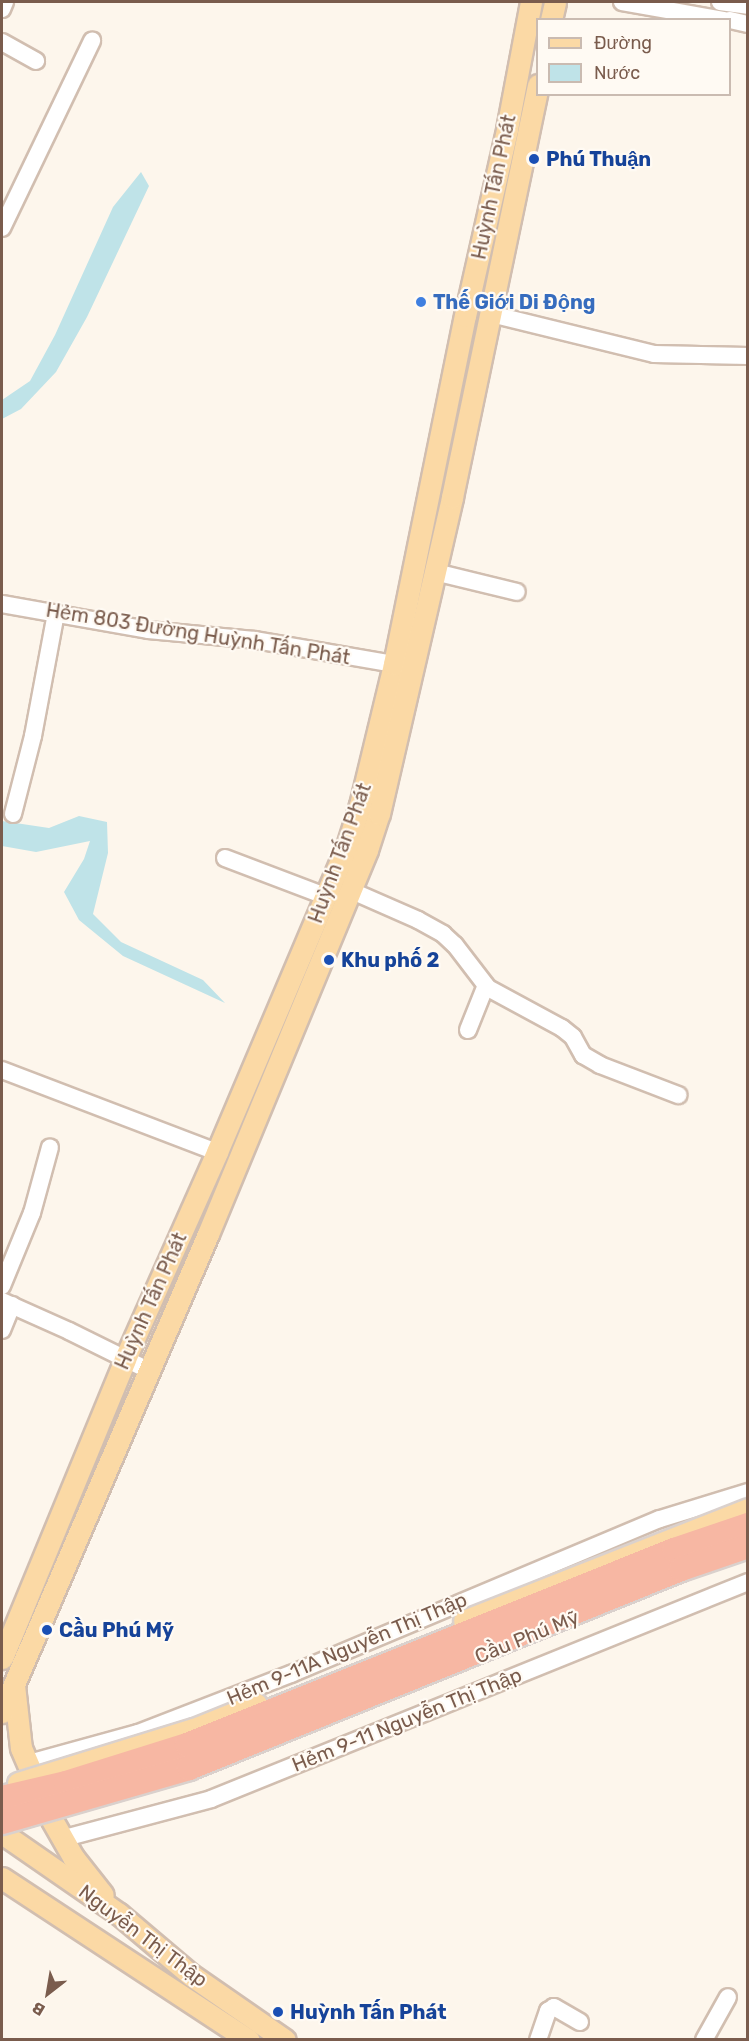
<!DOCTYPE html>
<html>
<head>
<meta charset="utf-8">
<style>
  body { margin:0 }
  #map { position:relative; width:749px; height:2041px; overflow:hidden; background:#fdf6ec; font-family:Rubik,sans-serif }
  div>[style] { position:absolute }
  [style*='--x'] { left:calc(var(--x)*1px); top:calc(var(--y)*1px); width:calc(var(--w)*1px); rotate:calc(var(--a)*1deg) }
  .water>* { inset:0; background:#bfe3e8 }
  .roads { filter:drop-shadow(2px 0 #d1beb0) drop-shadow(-2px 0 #d1beb0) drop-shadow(0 2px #d1beb0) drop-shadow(0 -2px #d1beb0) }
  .minor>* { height:16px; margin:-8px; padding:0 8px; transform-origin:8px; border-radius:8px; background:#fff }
  .major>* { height:21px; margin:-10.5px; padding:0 10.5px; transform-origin:10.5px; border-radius:10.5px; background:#fbd9a5 }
  .bridges { filter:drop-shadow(2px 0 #dad1cd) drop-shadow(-2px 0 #dad1cd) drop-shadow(0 2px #dad1cd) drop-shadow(0 -2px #dad1cd) }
  .major-bridge>* { height:21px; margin:-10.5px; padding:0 10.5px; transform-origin:10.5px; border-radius:10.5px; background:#fbd9a5 }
  .highway-bridge>* { height:24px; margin:-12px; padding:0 12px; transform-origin:12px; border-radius:12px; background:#f7b7a3 }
  .dots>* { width:16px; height:16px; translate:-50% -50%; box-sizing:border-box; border:3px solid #fffaf3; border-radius:50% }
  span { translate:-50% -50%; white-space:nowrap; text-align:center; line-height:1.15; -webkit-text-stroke:4.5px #fffaf3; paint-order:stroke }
  .transit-label { font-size:20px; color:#164399; font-weight:700 }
  .left { translate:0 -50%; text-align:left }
  .street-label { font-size:20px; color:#7a5c4d }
  .shop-label { font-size:20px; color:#366cbe; font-weight:700 }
  .frame { position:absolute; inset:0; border:3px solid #7a5c4d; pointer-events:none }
  .legend { position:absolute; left:536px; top:18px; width:195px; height:78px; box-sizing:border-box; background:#fffaf3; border:2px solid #cabbb1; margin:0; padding:8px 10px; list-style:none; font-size:18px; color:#7a5c4d }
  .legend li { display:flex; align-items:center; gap:12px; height:30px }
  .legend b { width:30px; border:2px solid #cabbb1 }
  .north { position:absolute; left:18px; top:1963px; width:60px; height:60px; -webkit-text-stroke:4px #fffaf3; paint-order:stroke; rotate:211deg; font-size:16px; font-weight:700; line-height:24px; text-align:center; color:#7a5c4d }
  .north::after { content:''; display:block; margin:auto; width:21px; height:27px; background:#7a5c4d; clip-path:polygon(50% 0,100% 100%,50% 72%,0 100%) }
</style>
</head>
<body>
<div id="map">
  <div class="water">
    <i style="clip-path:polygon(141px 172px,149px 186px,87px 317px,56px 372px,21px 409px,2px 419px,2px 400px,30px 381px,55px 335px,113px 207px)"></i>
    <i style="clip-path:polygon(79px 816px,107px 822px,108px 853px,93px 914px,121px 942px,203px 980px,225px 1003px,123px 956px,79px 920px,64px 892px,84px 859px,90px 841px,36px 852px,2px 846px,2px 821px,49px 828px)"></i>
  </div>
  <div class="roads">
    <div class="minor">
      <i style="--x:622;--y:2;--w:104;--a:10"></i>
      <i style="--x:720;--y:2;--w:28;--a:8"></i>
      <i style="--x:2;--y:9;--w:8;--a:-67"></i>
      <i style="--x:730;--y:20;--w:18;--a:13"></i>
      <i style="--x:2;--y:42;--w:39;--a:29"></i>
      <i style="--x:2;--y:228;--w:208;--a:-64.3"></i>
      <i style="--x:491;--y:314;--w:168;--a:13.8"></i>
      <i style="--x:654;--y:354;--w:94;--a:1.2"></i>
      <i style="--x:435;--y:572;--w:84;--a:13.7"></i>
      <i style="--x:2;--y:604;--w:148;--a:10.1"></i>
      <i style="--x:148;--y:630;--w:107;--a:5.3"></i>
      <i style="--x:255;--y:640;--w:141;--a:9.8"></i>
      <i style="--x:13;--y:814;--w:81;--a:-75.6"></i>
      <i style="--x:33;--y:736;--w:125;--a:-79.4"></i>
      <i style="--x:225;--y:858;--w:107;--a:20.8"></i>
      <i style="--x:352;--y:891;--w:72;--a:23.7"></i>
      <i style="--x:418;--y:920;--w:29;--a:29"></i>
      <i style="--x:443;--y:934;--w:16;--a:43"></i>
      <i style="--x:455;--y:945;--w:54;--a:52.5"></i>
      <i style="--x:488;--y:988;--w:84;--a:28.4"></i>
      <i style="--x:562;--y:1028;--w:14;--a:39"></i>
      <i style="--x:573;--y:1037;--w:21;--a:61"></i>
      <i style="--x:583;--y:1055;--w:20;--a:30"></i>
      <i style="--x:600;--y:1065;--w:84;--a:21"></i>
      <i style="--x:468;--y:1030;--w:48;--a:-68.2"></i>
      <i style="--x:2;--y:1070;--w:230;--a:20.9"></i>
      <i style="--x:2;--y:1286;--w:79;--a:-67.7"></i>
      <i style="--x:32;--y:1213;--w:68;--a:-74.7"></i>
      <i style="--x:2;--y:1301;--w:73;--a:24.1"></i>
      <i style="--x:69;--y:1331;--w:88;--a:26.3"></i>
      <i style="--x:2;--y:1330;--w:27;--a:-68"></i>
      <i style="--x:29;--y:1763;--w:113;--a:-15.4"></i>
      <i style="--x:138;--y:1733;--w:164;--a:-21.1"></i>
      <i style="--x:291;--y:1674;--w:400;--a:-22.8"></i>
      <i style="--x:660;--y:1519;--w:92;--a:-17.1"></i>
      <i style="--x:61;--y:1839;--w:155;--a:-14.9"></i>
      <i style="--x:211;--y:1799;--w:579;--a:-22"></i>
      <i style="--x:538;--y:2040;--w:31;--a:-71"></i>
      <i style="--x:548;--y:2011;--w:7;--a:-34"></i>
      <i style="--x:554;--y:2007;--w:30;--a:30"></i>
      <i style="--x:704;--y:2040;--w:49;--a:-60.8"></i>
    </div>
    <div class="major">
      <i style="--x:551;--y:20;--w:18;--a:-77"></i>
      <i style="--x:2;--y:1658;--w:323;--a:-67.6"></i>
      <i style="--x:125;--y:1359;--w:227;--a:-66"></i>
      <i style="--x:217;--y:1152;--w:332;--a:-67"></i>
      <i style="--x:347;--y:846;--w:43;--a:-72.4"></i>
      <i style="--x:360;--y:805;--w:145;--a:-76.4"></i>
      <i style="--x:394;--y:664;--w:355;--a:-78.5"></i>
      <i style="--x:465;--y:316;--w:192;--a:-77.3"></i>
      <i style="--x:507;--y:129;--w:129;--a:-79.3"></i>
      <i style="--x:14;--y:1685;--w:63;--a:83.7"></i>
      <i style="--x:21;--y:1748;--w:78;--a:66.7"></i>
      <i style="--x:52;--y:1820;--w:43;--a:60.4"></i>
      <i style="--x:73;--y:1857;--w:48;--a:51.7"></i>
      <i style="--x:2;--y:1712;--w:520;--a:-66.69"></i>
      <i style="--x:208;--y:1234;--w:416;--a:-67.5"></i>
      <i style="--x:367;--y:850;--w:38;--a:-72"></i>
      <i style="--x:379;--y:814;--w:325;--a:-77"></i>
      <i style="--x:452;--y:497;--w:421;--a:-78.2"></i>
      <i style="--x:2;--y:1833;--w:142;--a:34.7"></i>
      <i style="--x:119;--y:1914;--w:94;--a:40.3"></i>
      <i style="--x:191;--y:1975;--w:114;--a:34.7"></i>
      <i style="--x:2;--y:1878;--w:295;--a:33.3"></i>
    </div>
  </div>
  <div class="bridges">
    <div class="major-bridge">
      <i style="--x:464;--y:1621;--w:305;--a:-21.5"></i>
      <i style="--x:18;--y:1783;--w:184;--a:-17.1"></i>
      <i style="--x:194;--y:1729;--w:67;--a:-22"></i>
    </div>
    <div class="highway-bridge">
      <i style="--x:2;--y:1798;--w:66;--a:-13.2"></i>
      <i style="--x:66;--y:1783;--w:127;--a:-17.4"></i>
      <i style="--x:187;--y:1745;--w:525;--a:-21.82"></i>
      <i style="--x:674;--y:1550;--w:78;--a:-18.7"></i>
      <i style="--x:2;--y:1822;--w:195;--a:-16.1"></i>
      <i style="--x:189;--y:1768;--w:531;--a:-22.02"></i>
      <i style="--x:681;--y:1569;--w:71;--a:-18.9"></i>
    </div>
  </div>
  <div class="dots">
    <i style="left:534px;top:159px;background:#1a4fb4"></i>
    <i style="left:421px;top:302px;background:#3f7fe0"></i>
    <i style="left:329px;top:960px;background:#1a4fb4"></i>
    <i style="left:47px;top:1630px;background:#1a4fb4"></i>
    <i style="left:278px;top:2012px;background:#1a4fb4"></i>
  </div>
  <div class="transit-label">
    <span class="left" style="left:546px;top:159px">Phú Thuận</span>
    <span class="left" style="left:341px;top:960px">Khu phố 2</span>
    <span class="left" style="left:59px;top:1630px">Cầu Phú Mỹ</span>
    <span class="left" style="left:290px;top:2012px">Huỳnh Tấn Phát</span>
  </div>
  <div class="street-label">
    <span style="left:494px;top:187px;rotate:-78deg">Huỳnh Tấn Phát</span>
    <span style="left:198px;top:634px;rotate:9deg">Hẻm 803 Đường Huỳnh Tấn Phát</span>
    <span style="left:340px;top:853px;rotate:-70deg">Huỳnh Tấn Phát</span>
    <span style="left:151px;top:1301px;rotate:-66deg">Huỳnh Tấn Phát</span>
    <span style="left:527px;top:1637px;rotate:-22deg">Cầu Phú Mỹ</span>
    <span style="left:347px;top:1649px;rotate:-23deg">Hẻm 9-11A Nguyễn Thị Thập</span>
    <span style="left:407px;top:1720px;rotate:-22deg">Hẻm 9-11 Nguyễn Thị Thập</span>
    <span style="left:143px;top:1936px;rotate:37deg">Nguyễn Thị Thập</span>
  </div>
  <div class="shop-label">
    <span class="left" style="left:433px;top:302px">Thế Giới Di Động</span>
  </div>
  <div class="frame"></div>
  <ul class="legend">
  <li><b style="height:8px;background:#fbd9a5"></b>Đường</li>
  <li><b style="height:16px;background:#bfe3e8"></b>Nước</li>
  </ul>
  <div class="north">B</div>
</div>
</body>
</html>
